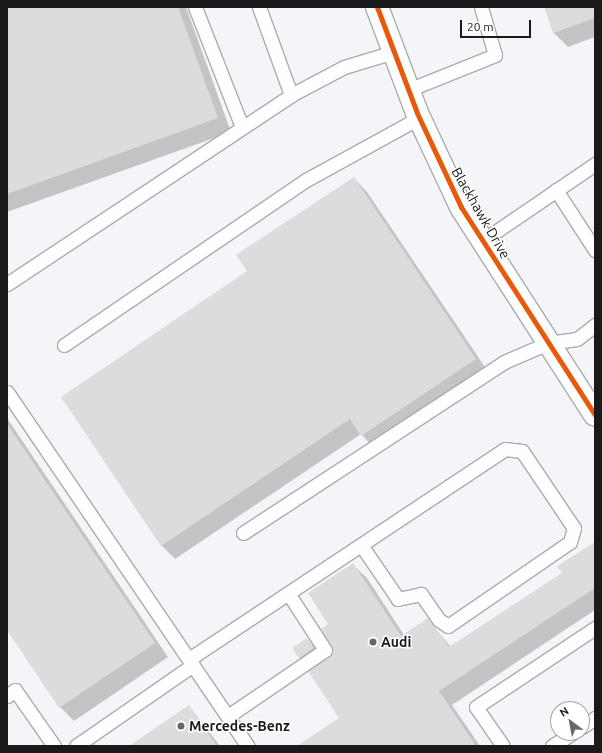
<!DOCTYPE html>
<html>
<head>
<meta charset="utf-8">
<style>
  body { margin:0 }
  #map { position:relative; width:602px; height:753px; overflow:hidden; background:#f3f5f8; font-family:Ubuntu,sans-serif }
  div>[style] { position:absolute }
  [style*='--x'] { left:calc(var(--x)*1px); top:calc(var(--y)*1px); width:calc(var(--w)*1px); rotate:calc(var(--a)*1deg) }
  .shadow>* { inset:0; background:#0003 }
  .building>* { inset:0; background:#dadcdd; transform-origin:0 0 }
  .roads { filter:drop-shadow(1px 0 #abacae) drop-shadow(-1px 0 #abacae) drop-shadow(0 1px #abacae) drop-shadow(0 -1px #abacae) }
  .service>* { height:13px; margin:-6.5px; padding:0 6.5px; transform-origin:6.5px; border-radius:6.5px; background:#fdfefe }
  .minor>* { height:22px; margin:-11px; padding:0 11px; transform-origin:11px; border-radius:11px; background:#fdfefe }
  .cycleway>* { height:5px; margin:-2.5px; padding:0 2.5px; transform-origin:2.5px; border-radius:2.5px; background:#e8590c }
  .dots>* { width:11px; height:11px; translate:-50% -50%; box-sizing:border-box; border:2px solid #fff; border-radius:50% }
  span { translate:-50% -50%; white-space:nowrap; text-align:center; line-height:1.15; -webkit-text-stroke:3px #fff; paint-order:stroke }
  .street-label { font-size:14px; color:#1a1a1c }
  .poi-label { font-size:14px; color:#1a1a1c; font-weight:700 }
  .left { translate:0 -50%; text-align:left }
  .frame { position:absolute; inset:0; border:8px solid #1a1a1c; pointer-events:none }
  .north { position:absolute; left:550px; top:701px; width:40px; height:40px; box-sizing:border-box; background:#fff; border:1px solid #a3a3a4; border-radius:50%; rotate:328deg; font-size:11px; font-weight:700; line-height:16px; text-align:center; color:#1a1a1c }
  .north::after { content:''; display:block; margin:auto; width:14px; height:18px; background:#666769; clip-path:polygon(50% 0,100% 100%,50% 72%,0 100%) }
  .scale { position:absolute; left:460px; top:20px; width:71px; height:18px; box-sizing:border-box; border:2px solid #1a1a1c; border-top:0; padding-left:5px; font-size:12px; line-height:14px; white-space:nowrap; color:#1a1a1c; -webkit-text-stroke:3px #fff; paint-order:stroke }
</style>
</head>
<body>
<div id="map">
  <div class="shadow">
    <i style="clip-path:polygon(7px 7px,186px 7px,231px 132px,7px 212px)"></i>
    <i style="clip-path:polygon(545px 7px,595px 7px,595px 37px,568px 47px,554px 33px)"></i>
    <i style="clip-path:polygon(354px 178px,367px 192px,489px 373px,375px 449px,361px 434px,175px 559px,161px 545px,249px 272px)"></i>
    <i style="clip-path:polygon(7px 418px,168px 657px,74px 721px,60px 707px,7px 628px)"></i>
    <i style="clip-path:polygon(595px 543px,595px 610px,452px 705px,480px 746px,321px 746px,341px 719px,312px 670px,300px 657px,307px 639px,326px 660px,330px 657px,353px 565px,367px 578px,404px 635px,428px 620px,451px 647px,563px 573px)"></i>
    <i style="clip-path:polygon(189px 706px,220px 746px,131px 746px)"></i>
  </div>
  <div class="building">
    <i style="clip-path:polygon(7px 7px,178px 7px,218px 118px,7px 194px)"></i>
    <i style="clip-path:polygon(544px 7px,595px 7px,595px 18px,553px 33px)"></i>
    <i style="clip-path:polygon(354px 177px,476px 359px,361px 436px,350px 419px,161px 546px,61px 397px,247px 271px,236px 255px)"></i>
    <i style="clip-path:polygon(7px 424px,155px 643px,59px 708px,7px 630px)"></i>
    <i style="clip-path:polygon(595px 542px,595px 588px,439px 691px,476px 746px,297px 746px,339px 718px,308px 671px,330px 657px,333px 650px,321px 629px,328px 624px,308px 593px,353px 563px,401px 636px,428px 618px,449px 647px,562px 573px,557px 566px)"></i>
    <i style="left:307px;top:638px;width:12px;height:18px;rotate:55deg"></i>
    <i style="clip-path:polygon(189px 705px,217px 746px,129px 746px)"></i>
  </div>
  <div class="roads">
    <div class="service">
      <i style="--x:195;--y:7;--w:129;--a:68.6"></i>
      <i style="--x:259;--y:7;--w:94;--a:70"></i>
      <i style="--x:408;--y:90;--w:94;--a:-21.9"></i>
      <i style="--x:495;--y:55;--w:50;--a:-106.3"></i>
      <i style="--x:556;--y:190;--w:72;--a:57"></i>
      <i style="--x:482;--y:241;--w:137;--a:-34.3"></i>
      <i style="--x:7;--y:284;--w:341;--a:-33.6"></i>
      <i style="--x:291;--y:95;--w:60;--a:-27.8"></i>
      <i style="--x:344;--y:67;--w:52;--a:-16.7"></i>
      <i style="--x:64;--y:345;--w:293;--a:-34.3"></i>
      <i style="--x:306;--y:180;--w:129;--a:-28.8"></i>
      <i style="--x:7;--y:392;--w:428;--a:55.8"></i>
      <i style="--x:243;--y:533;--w:312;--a:-33.2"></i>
      <i style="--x:504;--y:362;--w:48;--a:-23.4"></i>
      <i style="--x:548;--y:343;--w:29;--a:-8"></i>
      <i style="--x:577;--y:339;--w:23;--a:-38"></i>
      <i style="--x:189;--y:659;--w:379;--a:-33.6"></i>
      <i style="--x:505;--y:449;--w:17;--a:7"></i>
      <i style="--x:522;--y:451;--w:93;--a:56"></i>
      <i style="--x:574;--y:528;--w:15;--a:106"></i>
      <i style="--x:570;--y:542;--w:148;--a:145.5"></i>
      <i style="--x:448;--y:626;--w:11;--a:-146"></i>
      <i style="--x:439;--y:620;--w:32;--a:-125"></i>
      <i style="--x:421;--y:594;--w:24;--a:168"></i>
      <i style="--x:398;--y:599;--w:65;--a:-124.4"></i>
      <i style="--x:7;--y:696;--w:10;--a:-37"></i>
      <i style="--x:15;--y:690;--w:68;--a:55.1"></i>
      <i style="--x:228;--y:716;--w:117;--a:-34.2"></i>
      <i style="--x:325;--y:650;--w:68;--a:-123"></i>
      <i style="--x:582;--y:727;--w:16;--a:-35"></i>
      <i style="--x:76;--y:746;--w:142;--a:-34.7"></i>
      <i style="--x:503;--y:746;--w:47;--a:-124.7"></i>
      <i style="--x:476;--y:707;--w:143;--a:-33.6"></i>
      <i style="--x:552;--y:746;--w:24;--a:-33"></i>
    </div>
    <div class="minor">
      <i style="--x:377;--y:7;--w:113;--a:69.3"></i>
      <i style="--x:417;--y:113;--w:104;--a:64.9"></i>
      <i style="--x:461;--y:207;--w:247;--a:57.2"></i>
    </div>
  </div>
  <div class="cycleway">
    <i style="--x:377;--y:7;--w:113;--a:69.3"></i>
    <i style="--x:417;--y:113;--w:104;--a:64.9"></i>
    <i style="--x:461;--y:207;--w:247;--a:57.2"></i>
  </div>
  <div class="dots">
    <i style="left:373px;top:642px;background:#666769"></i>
    <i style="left:181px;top:726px;background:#666769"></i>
  </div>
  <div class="street-label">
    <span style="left:481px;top:213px;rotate:60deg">Blackhawk Drive</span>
  </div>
  <div class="poi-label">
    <span class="left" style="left:381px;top:642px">Audi</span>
    <span class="left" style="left:189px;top:726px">Mercedes-Benz</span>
  </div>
  <div class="frame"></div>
  <div class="north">N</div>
  <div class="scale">20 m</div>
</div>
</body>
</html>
